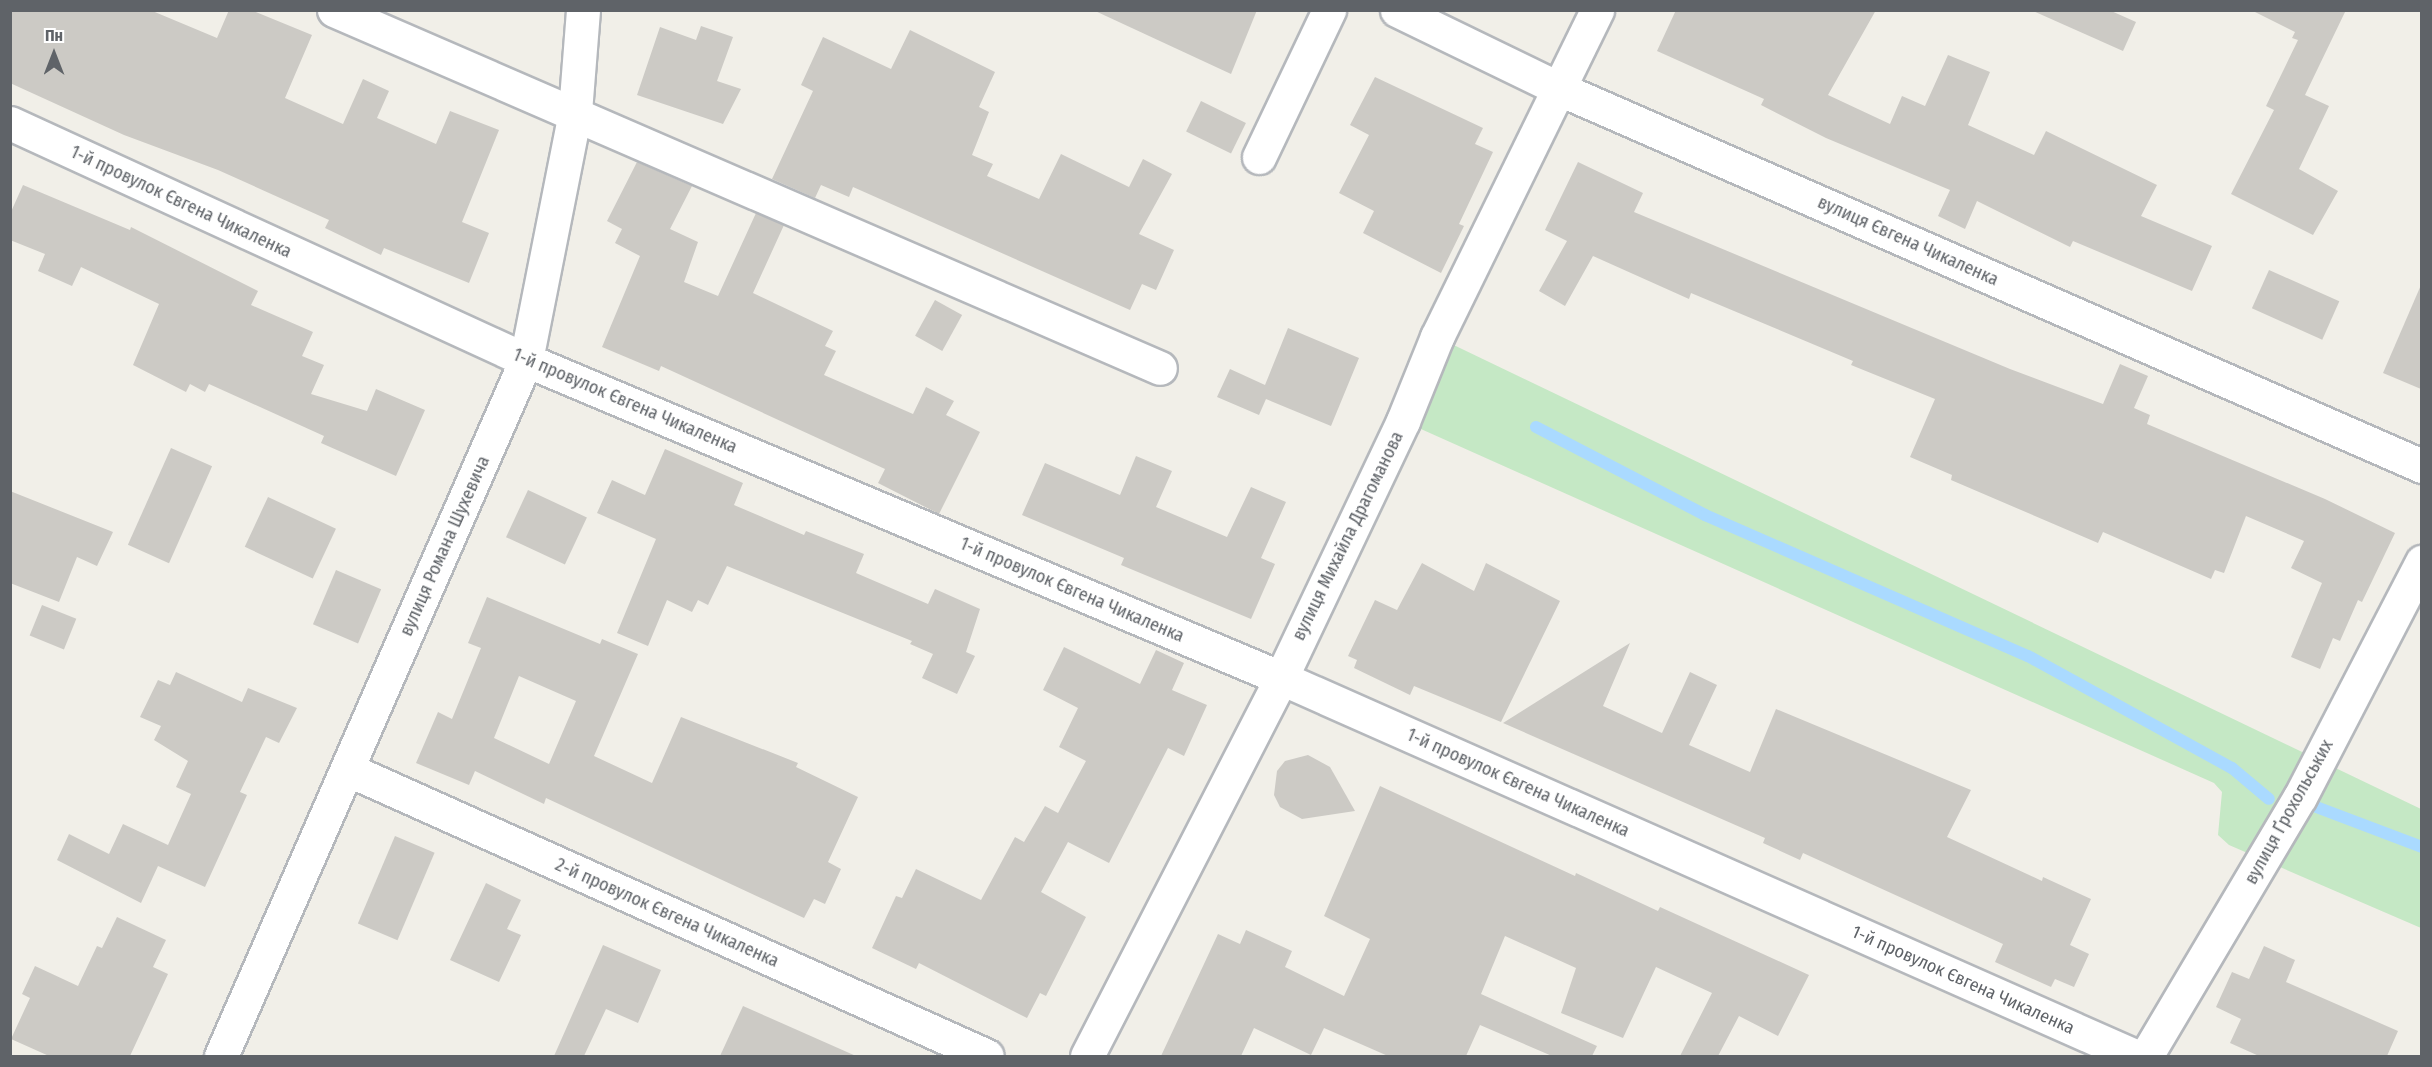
<!DOCTYPE html>
<html>
<head>
<meta charset="utf-8">
<style>
  body { margin:0 }
  #map { position:relative; width:2432px; height:1067px; overflow:hidden; background:#f1efe8; font-family:"Fira Sans Condensed",sans-serif }
  div>[style] { position:absolute }
  [style*='--x'] { left:calc(var(--x)*1px); top:calc(var(--y)*1px); width:calc(var(--w)*1px); rotate:calc(var(--a)*1deg) }
  .green>* { inset:0; background:#c5e8c5 }
  .stream>* { height:12px; margin:-6px; padding:0 6px; transform-origin:6px; border-radius:6px; background:#aadaff }
  .building>* { inset:0; background:#cccac5; transform-origin:0 0 }
  .roads { filter:drop-shadow(2px 0 #b5b8bc) drop-shadow(-2px 0 #b5b8bc) drop-shadow(0 2px #b5b8bc) drop-shadow(0 -2px #b5b8bc) }
  .street>* { height:33px; margin:-16.5px; padding:0 16.5px; transform-origin:16.5px; border-radius:16.5px; background:#fff }
  span { translate:-50% -50%; white-space:nowrap; text-align:center; line-height:1.15; -webkit-text-stroke:6px #fff; paint-order:stroke }
  .street-label { font-size:18px; color:#5f6368 }
  .frame { position:absolute; inset:0; border:12px solid #5f6368; pointer-events:none }
  .north { position:absolute; left:24px; top:24px; width:60px; height:60px; -webkit-text-stroke:4px #fff; paint-order:stroke; rotate:0deg; font-size:16px; font-weight:700; line-height:24px; text-align:center; color:#5f6368 }
  .north::after { content:''; display:block; margin:auto; width:21px; height:27px; background:#5f6368; clip-path:polygon(50% 0,100% 100%,50% 72%,0 100%) }
</style>
</head>
<body>
<div id="map">
  <div class="green">
    <i style="clip-path:polygon(1437px 337px,2421px 809px,2421px 928px,2229px 845px,2218px 835px,2222px 792px,2214px 783px,1403px 421px)"></i>
  </div>
  <div class="stream">
    <i style="--x:1536;--y:427;--w:191;--a:27.5"></i>
    <i style="--x:1705;--y:515;--w:352;--a:23.6"></i>
    <i style="--x:2028;--y:656;--w:233;--a:28.8"></i>
    <i style="--x:2232;--y:768;--w:48;--a:40"></i>
    <i style="--x:2311;--y:805;--w:119;--a:20.7"></i>
  </div>
  <div class="building">
    <i style="clip-path:polygon(10px 10px,150px 10px,217px 38px,229px 10px,251px 10px,312px 35px,285px 98px,343px 124px,363px 79px,389px 91px,377px 118px,436px 144px,450px 111px,499px 130px,462px 222px,489px 233px,469px 283px,384px 248px,381px 255px,325px 228px,329px 220px,218px 170px,124px 135px,10px 83px)"></i>
    <i style="clip-path:polygon(1093px 10px,1257px 10px,1231px 74px)"></i>
    <i style="clip-path:polygon(1676px 10px,1876px 10px,1828px 95px,1890px 124px,1902px 96px,1925px 106px,1948px 55px,1990px 72px,1968px 125px,2034px 155px,2046px 131px,2157px 185px,2141px 216px,2212px 246px,2192px 291px,2073px 241px,2070px 247px,1977px 201px,1965px 229px,1938px 216px,1950px 190px,1826px 138px,1761px 105px,1764px 99px,1657px 51px)"></i>
    <i style="clip-path:polygon(2031px 10px,2109px 10px,2136px 22px,2123px 51px)"></i>
    <i style="clip-path:polygon(2251px 10px,2346px 10px,2305px 95px,2329px 106px,2299px 169px,2338px 191px,2313px 235px,2231px 194px,2274px 110px,2266px 106px,2298px 40px,2292px 38px,2295px 32px)"></i>
    <i style="clip-path:polygon(701px 26px,733px 37px,717px 81px,741px 89px,723px 124px,637px 95px,660px 27px,696px 40px)"></i>
    <i style="clip-path:polygon(910px 30px,995px 72px,979px 107px,989px 112px,972px 155px,993px 164px,987px 176px,1039px 199px,1061px 154px,1129px 187px,1143px 159px,1172px 174px,1139px 234px,1174px 250px,1156px 290px,1142px 284px,1130px 310px,853px 187px,849px 197px,821px 185px,815px 198px,772px 179px,813px 91px,801px 85px,823px 37px,891px 69px)"></i>
    <i style="clip-path:polygon(1375px 77px,1483px 128px,1475px 144px,1493px 152px,1459px 224px,1464px 226px,1441px 273px,1363px 233px,1374px 211px,1339px 193px,1369px 135px,1350px 125px)"></i>
    <i style="left:1201px;top:101px;width:50px;height:34px;rotate:26deg"></i>
    <i style="clip-path:polygon(637px 162px,692px 186px,670px 229px,698px 242px,684px 282px,718px 296px,756px 213px,784px 225px,753px 293px,833px 331px,825px 346px,836px 351px,824px 375px,913px 414px,926px 387px,954px 401px,946px 415px,980px 432px,939px 514px,878px 483px,885px 469px,661px 366px,659px 371px,602px 347px,640px 256px,615px 243px,622px 229px,607px 221px)"></i>
    <i style="clip-path:polygon(1578px 162px,1643px 193px,1634px 212px,2010px 369px,2103px 404px,2120px 364px,2148px 376px,2134px 408px,2150px 415px,2147px 424px,2325px 499px,2395px 533px,2362px 602px,2358px 600px,2340px 641px,2333px 638px,2320px 669px,2291px 657px,2322px 583px,2291px 568px,2304px 541px,2246px 516px,2224px 573px,2215px 570px,2211px 579px,2103px 532px,2098px 543px,1951px 480px,1952px 475px,1910px 457px,1935px 399px,1851px 365px,1853px 361px,1691px 293px,1689px 299px,1593px 256px,1565px 306px,1539px 291px,1567px 241px,1545px 230px)"></i>
    <i style="clip-path:polygon(23px 185px,130px 230px,131px 227px,258px 291px,251px 305px,313px 332px,302px 356px,324px 365px,311px 394px,367px 411px,376px 389px,425px 410px,396px 476px,321px 443px,324px 436px,209px 384px,205px 392px,190px 384px,186px 392px,133px 365px,159px 304px,81px 267px,72px 286px,38px 271px,45px 254px,10px 240px,10px 214px)"></i>
    <i style="left:2269px;top:270px;width:77px;height:42px;rotate:24deg"></i>
    <i style="clip-path:polygon(2421px 285px,2421px 389px,2383px 373px)"></i>
    <i style="left:935px;top:300px;width:31px;height:41px;rotate:29deg"></i>
    <i style="clip-path:polygon(1288px 328px,1359px 358px,1331px 426px,1266px 399px,1259px 415px,1217px 397px,1230px 369px,1265px 385px)"></i>
    <i style="left:171px;top:448px;width:45px;height:106px;rotate:24deg"></i>
    <i style="clip-path:polygon(665px 449px,743px 483px,734px 505px,804px 535px,806px 531px,864px 554px,856px 573px,928px 604px,935px 589px,980px 609px,966px 652px,975px 656px,957px 694px,922px 678px,933px 654px,910px 644px,912px 641px,727px 566px,708px 605px,698px 600px,692px 612px,667px 600px,648px 646px,617px 633px,656px 539px,597px 513px,612px 480px,645px 495px)"></i>
    <i style="clip-path:polygon(1136px 456px,1172px 471px,1156px 507px,1227px 537px,1251px 487px,1286px 502px,1261px 558px,1275px 564px,1251px 619px,1121px 565px,1124px 558px,1022px 515px,1045px 463px,1120px 495px)"></i>
    <i style="left:528px;top:490px;width:65px;height:52px;rotate:25deg"></i>
    <i style="clip-path:polygon(10px 491px,113px 532px,97px 566px,77px 557px,59px 602px,10px 583px)"></i>
    <i style="left:268px;top:497px;width:75px;height:55px;rotate:25deg"></i>
    <i style="clip-path:polygon(1422px 563px,1474px 591px,1486px 563px,1560px 601px,1501px 722px,1414px 686px,1410px 695px,1354px 668px,1357px 660px,1348px 656px,1375px 600px,1397px 610px)"></i>
    <i style="left:336px;top:570px;width:49px;height:59px;rotate:23deg"></i>
    <i style="clip-path:polygon(evenodd,487px 597px,600px 644px,602px 639px,638px 654px,594px 756px,652px 783px,681px 717px,798px 763px,796px 767px,858px 797px,828px 862px,841px 869px,825px 904px,814px 899px,804px 918px,546px 798px,544px 804px,475px 771px,469px 785px,416px 763px,438px 712px,452px 719px,481px 648px,468px 643px,487px 597px,519px 676px,576px 701px,549px 764px,494px 738px,519px 676px)"></i>
    <i style="left:42px;top:605px;width:37px;height:33px;rotate:22deg"></i>
    <i style="clip-path:polygon(1630px 643px,1603px 706px,1662px 733px,1690px 672px,1717px 685px,1689px 745px,1750px 772px,1776px 709px,1971px 790px,1947px 837px,2042px 881px,2043px 877px,2091px 899px,2070px 945px,2089px 954px,2074px 987px,2055px 979px,2051px 987px,1995px 962px,2003px 944px,1803px 853px,1800px 860px,1763px 843px,1765px 838px,1503px 723px)"></i>
    <i style="clip-path:polygon(1064px 647px,1140px 684px,1156px 650px,1184px 663px,1172px 690px,1207px 705px,1184px 756px,1168px 748px,1109px 863px,1068px 842px,1041px 892px,1086px 917px,1046px 996px,1040px 993px,1027px 1018px,919px 963px,916px 969px,872px 948px,896px 896px,902px 898px,916px 869px,981px 900px,1015px 837px,1024px 842px,1045px 806px,1058px 813px,1086px 761px,1059px 747px,1078px 708px,1043px 690px)"></i>
    <i style="clip-path:polygon(176px 672px,242px 702px,248px 688px,297px 708px,279px 743px,266px 737px,240px 792px,247px 795px,205px 887px,158px 866px,141px 903px,57px 860px,69px 834px,109px 854px,123px 824px,168px 845px,191px 794px,176px 787px,188px 761px,154px 740px,161px 726px,140px 717px,158px 680px,170px 685px)"></i>
    <i style="clip-path:polygon(1308px 755px,1330px 767px,1355px 811px,1302px 819px,1280px 807px,1274px 795px,1277px 771px,1285px 761px)"></i>
    <i style="clip-path:polygon(1380px 786px,1575px 876px,1576px 873px,1658px 911px,1660px 907px,1809px 975px,1778px 1036px,1739px 1016px,1718px 1056px,1680px 1056px,1712px 993px,1656px 967px,1623px 1038px,1561px 1013px,1576px 968px,1505px 936px,1481px 994px,1597px 1046px,1592px 1056px,1552px 1056px,1480px 1025px,1466px 1056px,1388px 1056px,1324px 1028px,1311px 1055px,1254px 1028px,1241px 1056px,1161px 1056px,1218px 934px,1240px 944px,1246px 930px,1292px 951px,1285px 967px,1344px 996px,1370px 939px,1324px 916px)"></i>
    <i style="left:395px;top:836px;width:43px;height:95px;rotate:23deg"></i>
    <i style="clip-path:polygon(486px 883px,521px 900px,507px 929px,521px 935px,499px 982px,450px 960px)"></i>
    <i style="clip-path:polygon(117px 917px,166px 940px,153px 967px,168px 974px,130px 1056px,49px 1056px,11px 1039px,30px 998px,22px 994px,35px 966px,78px 986px,97px 946px,102px 948px)"></i>
    <i style="clip-path:polygon(603px 945px,661px 970px,638px 1023px,606px 1009px,584px 1056px,554px 1056px)"></i>
    <i style="clip-path:polygon(2264px 946px,2295px 960px,2286px 982px,2398px 1031px,2387px 1056px,2259px 1056px,2230px 1043px,2241px 1019px,2216px 1007px,2232px 972px,2249px 979px)"></i>
    <i style="clip-path:polygon(743px 1006px,856px 1056px,720px 1056px)"></i>
  </div>
  <div class="roads">
    <div class="street">
      <i style="--x:334;--y:10;--w:900;--a:23.43"></i>
      <i style="--x:1397;--y:10;--w:183;--a:25.9"></i>
      <i style="--x:1562;--y:90;--w:939;--a:23.62"></i>
      <i style="--x:10;--y:123;--w:568;--a:24.67"></i>
      <i style="--x:526;--y:360;--w:819;--a:22.84"></i>
      <i style="--x:1281;--y:678;--w:934;--a:23.88"></i>
      <i style="--x:1259;--y:157;--w:163;--a:-64.5"></i>
      <i style="--x:347;--y:769;--w:701;--a:24.15"></i>
      <i style="--x:221;--y:1056;--w:760;--a:-66.34"></i>
      <i style="--x:526;--y:360;--w:253;--a:-78.8"></i>
      <i style="--x:575;--y:112;--w:102;--a:-85.5"></i>
      <i style="--x:1087;--y:1056;--w:425;--a:-62.8"></i>
      <i style="--x:1281;--y:678;--w:284;--a:-64.6"></i>
      <i style="--x:1403;--y:421;--w:91;--a:-68"></i>
      <i style="--x:1437;--y:337;--w:364;--a:-63.9"></i>
      <i style="--x:2146;--y:1056;--w:301;--a:-59.3"></i>
      <i style="--x:2300;--y:797;--w:265;--a:-62.6"></i>
    </div>
  </div>
  <div class="street-label">
    <span style="left:181px;top:202px;rotate:25deg">1-й провулок Євгена Чикаленка</span>
    <span style="left:1908px;top:241px;rotate:24deg">вулиця Євгена Чикаленка</span>
    <span style="left:625px;top:401px;rotate:23deg">1-й провулок Євгена Чикаленка</span>
    <span style="left:1348px;top:536px;rotate:-64deg">вулиця Михайла Драгоманова</span>
    <span style="left:445px;top:546px;rotate:-66deg">вулиця Романа Шухевича</span>
    <span style="left:1072px;top:590px;rotate:23deg">1-й провулок Євгена Чикаленка</span>
    <span style="left:1518px;top:783px;rotate:24deg">1-й провулок Євгена Чикаленка</span>
    <span style="left:2289px;top:812px;rotate:-61deg">вулиця Ґрохольських</span>
    <span style="left:667px;top:913px;rotate:24deg">2-й провулок Євгена Чикаленка</span>
    <span style="left:1963px;top:980px;rotate:24deg">1-й провулок Євгена Чикаленка</span>
  </div>
  <div class="frame"></div>
  <div class="north">Пн</div>
</div>
</body>
</html>
